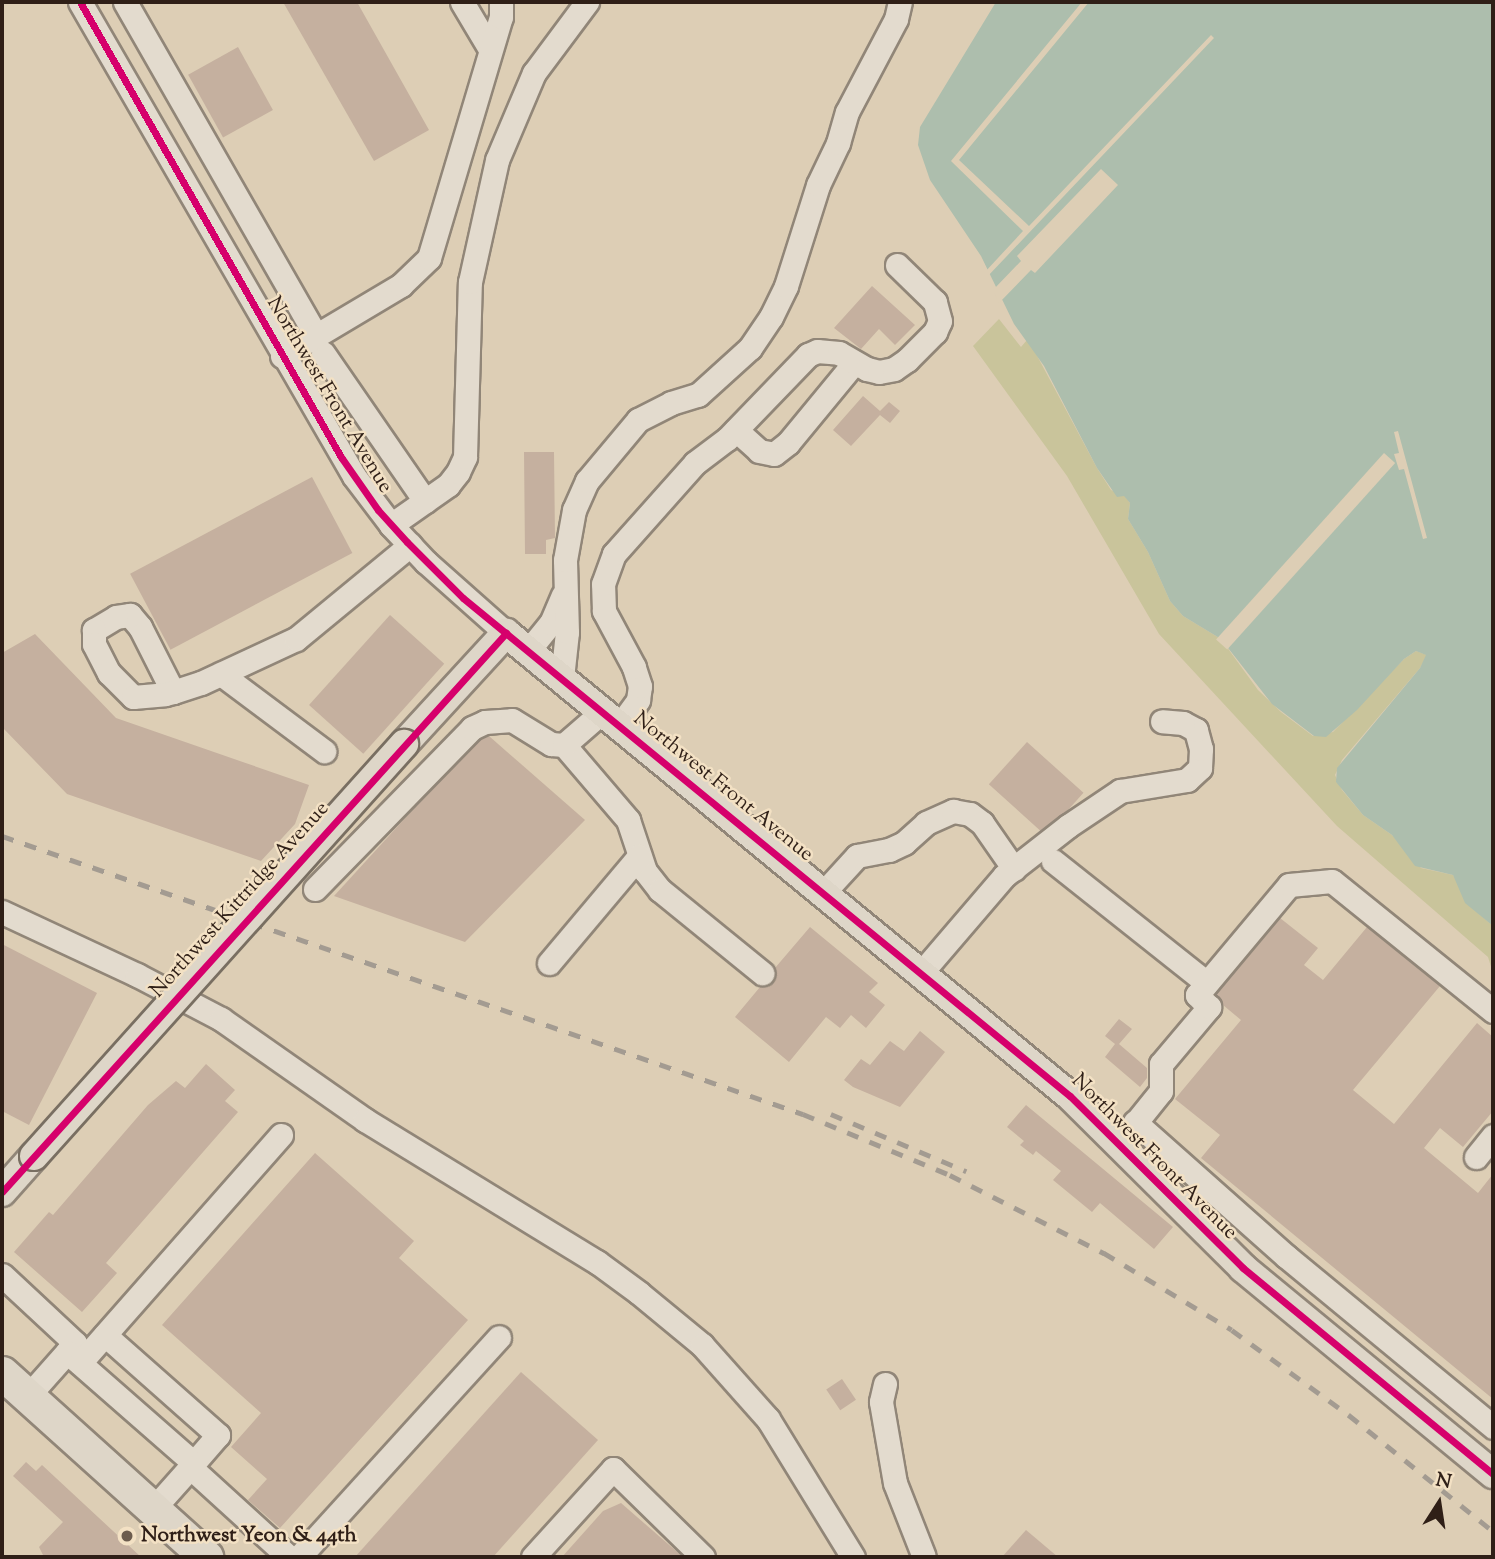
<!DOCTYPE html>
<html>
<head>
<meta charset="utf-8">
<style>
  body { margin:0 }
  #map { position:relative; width:1495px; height:1559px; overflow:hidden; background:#ddceb5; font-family:"Sorts Mill Goudy",serif }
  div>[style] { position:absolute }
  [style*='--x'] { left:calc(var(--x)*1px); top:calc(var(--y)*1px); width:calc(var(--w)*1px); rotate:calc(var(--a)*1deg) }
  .green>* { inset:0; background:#c9c49b }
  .water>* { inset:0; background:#adbead }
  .pier>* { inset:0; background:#ddceb5; transform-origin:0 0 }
  .building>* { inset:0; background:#c5b09f; transform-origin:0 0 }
  .roads { filter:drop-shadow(2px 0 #918678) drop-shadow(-2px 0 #918678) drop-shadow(0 2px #918678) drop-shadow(0 -2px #918678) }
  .minor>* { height:23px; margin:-11.5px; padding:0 11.5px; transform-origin:11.5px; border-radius:11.5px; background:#e3dbce }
  .major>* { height:28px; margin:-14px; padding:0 14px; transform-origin:14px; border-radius:14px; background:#ded6c8 }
  .highway>* { height:33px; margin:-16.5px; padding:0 16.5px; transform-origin:16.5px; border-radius:16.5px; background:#ded6c8 }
  .rail>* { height:4.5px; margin-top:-2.25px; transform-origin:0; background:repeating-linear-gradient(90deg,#a39b91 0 12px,transparent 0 24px) }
  .bridges { filter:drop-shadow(2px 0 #796f62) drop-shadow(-2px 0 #796f62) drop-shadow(0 2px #796f62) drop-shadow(0 -2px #796f62) }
  .major-bridge>* { height:28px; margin:-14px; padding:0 14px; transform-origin:14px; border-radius:14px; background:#ded6c8 }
  .cycleway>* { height:7px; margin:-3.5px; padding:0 3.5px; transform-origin:3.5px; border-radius:3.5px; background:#d6006c }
  .dots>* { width:19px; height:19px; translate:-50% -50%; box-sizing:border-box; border:4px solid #f3e1c4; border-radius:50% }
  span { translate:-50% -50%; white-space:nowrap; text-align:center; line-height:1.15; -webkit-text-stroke:5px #f3e1c4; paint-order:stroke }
  .street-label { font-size:21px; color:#2f1f17 }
  .poi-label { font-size:21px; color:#2f1f17; font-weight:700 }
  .left { translate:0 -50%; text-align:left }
  .frame { position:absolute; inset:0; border:4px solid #2f1f17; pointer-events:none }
  .north { position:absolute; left:1404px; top:1468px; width:70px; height:70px; -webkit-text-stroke:5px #f3e1c4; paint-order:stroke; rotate:12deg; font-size:19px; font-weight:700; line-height:28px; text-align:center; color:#2f1f17 }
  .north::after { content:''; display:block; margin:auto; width:24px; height:32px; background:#2f1f17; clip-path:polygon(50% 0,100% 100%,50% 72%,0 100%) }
</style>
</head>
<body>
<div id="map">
  <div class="green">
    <i style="clip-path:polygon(999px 319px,1021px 347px,1027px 340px,1034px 350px,1097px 468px,1111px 490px,1124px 495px,1130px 503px,1128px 519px,1148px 552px,1170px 601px,1183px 616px,1221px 639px,1258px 690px,1281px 712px,1313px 736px,1333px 732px,1404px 659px,1416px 651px,1427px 655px,1420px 668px,1342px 760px,1335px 775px,1342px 790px,1363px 815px,1392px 835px,1421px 868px,1453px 875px,1471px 907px,1493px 926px,1493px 973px,1488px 957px,1337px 826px,1159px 634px,1067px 476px,973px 346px)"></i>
  </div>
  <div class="water">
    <i style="clip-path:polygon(996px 2px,1493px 2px,1493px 926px,1465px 903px,1453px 875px,1415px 866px,1392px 835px,1363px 815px,1336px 782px,1337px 768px,1420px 668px,1426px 655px,1416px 651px,1404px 659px,1357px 710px,1326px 737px,1314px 736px,1272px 704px,1221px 639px,1183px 616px,1170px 601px,1148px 552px,1128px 519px,1130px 503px,1124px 496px,1117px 497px,1097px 468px,1044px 366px,1014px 324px,981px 256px,930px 180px,918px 145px,920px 127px)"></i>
  </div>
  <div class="pier">
    <i style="clip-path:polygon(1082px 2px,1089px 2px,959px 160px,1029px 226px,1211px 35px,1214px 38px,987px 277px,985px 272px,1023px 231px,951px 161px)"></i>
    <i style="clip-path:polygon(1101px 169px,1118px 185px,1035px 273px,1031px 270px,999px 303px,993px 290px,1021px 261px,1017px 256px)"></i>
    <i style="clip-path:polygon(1398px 431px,1427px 538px,1423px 539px,1404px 469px,1399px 470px,1394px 454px,1399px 453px,1394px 432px)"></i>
    <i style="left:1384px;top:453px;width:15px;height:251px;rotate:42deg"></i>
  </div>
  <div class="building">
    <i style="clip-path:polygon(283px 2px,357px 2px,429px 130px,374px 161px)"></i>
    <i style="left:238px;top:47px;width:72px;height:57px;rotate:61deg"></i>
    <i style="clip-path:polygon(872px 286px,915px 325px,895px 345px,879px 329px,861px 349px,834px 328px)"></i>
    <i style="clip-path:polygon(863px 396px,880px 411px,889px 402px,900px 411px,890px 423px,880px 415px,851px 446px,833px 430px)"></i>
    <i style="clip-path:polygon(524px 452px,554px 452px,555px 538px,546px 540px,546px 554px,525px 554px)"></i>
    <i style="left:312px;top:477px;width:86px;height:206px;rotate:62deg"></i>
    <i style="left:390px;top:615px;width:73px;height:121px;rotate:42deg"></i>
    <i style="clip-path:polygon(35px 634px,116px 718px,309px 785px,295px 824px,261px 861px,67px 794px,2px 727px,2px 653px)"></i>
    <i style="clip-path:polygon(489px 736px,585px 820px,465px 942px,334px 896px,418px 804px,480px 740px)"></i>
    <i style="left:1027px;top:742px;width:76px;height:57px;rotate:42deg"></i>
    <i style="clip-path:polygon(1280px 918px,1318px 948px,1304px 965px,1323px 980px,1367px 927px,1440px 986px,1353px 1090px,1394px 1124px,1477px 1023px,1493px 1037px,1493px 1111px,1463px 1147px,1440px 1128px,1424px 1148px,1478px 1193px,1493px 1174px,1493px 1399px,1201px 1158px,1220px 1135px,1175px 1099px,1241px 1020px,1223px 1005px,1216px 994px)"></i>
    <i style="clip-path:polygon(810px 927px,878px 983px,869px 992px,885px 1005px,866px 1028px,851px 1015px,840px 1028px,826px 1017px,789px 1062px,735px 1017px,760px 987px,772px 982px,775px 968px)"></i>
    <i style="clip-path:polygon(2px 944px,97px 993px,29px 1125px,2px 1111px)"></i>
    <i style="clip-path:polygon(1119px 1019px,1132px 1029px,1119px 1044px,1147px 1068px,1147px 1078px,1140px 1087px,1105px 1057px,1115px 1044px,1105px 1036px)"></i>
    <i style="clip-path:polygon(920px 1031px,945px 1052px,900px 1107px,853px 1087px,844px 1080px,861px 1059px,870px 1065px,890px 1041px,904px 1051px)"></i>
    <i style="clip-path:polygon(206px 1064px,235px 1090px,225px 1101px,238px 1112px,106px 1263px,117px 1273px,82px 1312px,14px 1252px,49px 1212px,53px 1215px,148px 1105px,176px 1081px,185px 1088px)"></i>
    <i style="clip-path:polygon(1026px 1105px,1173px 1227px,1154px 1249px,1100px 1203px,1092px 1212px,1053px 1180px,1061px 1171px,1036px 1151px,1033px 1155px,1020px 1145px,1024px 1141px,1007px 1127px)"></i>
    <i style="clip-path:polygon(315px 1153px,414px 1241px,399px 1258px,468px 1320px,280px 1528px,248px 1500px,267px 1479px,231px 1447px,261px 1413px,162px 1325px)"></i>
    <i style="clip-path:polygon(521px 1372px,598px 1440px,493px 1557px,355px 1557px)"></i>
    <i style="left:842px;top:1379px;width:25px;height:19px;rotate:56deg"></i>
    <i style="clip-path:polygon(26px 1462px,36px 1471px,42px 1465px,141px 1557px,44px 1557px,39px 1547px,63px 1522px,13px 1476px)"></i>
    <i style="clip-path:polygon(621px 1503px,683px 1557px,562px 1557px,603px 1511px)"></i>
    <i style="clip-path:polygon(1026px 1530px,1058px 1557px,1002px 1557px)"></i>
  </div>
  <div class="roads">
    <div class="minor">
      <i style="--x:80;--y:2;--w:547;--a:59.97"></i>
      <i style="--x:354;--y:476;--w:61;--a:52.9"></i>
      <i style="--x:391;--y:525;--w:51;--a:46.6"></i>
      <i style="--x:426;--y:562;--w:107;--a:41.6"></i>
      <i style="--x:125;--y:2;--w:384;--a:60.2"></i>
      <i style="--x:462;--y:2;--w:55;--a:59.2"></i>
      <i style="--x:323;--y:353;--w:180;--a:55.4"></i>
      <i style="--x:282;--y:356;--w:139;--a:-30.8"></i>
      <i style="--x:401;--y:285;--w:39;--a:-44"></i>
      <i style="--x:429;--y:258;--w:252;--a:-73.4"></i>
      <i style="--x:501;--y:17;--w:15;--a:-90"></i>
      <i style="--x:736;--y:430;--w:31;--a:42"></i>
      <i style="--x:759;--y:451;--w:15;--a:11"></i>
      <i style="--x:774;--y:454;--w:18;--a:-38"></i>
      <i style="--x:788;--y:443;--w:104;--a:-50.5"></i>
      <i style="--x:391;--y:525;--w:70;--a:-35.1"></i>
      <i style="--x:448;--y:485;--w:16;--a:-52"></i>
      <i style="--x:458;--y:472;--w:17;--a:-65"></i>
      <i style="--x:465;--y:457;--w:175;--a:-88.4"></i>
      <i style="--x:470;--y:282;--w:125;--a:-77.5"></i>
      <i style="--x:497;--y:160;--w:95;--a:-67"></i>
      <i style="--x:534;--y:73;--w:89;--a:-53.3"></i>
      <i style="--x:528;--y:651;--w:36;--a:-51"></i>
      <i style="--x:551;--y:623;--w:30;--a:-67"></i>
      <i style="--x:221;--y:674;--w:129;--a:36.8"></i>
      <i style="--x:562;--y:678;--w:46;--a:-83.8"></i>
      <i style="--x:567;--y:632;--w:72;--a:-91.6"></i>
      <i style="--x:565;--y:560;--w:51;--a:-79.8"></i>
      <i style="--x:574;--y:510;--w:32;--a:-66"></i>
      <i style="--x:587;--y:481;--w:80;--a:-50.1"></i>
      <i style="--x:638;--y:420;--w:37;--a:-27"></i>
      <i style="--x:671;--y:403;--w:28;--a:-17"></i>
      <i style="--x:698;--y:395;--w:70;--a:-42.1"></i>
      <i style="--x:750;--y:348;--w:37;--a:-56"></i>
      <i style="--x:771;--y:317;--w:34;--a:-64"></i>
      <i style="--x:786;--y:286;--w:106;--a:-72.4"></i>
      <i style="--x:818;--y:185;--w:47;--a:-64.5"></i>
      <i style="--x:838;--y:143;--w:32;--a:-74"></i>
      <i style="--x:847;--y:112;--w:105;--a:-62.2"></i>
      <i style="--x:896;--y:19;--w:17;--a:-77"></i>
      <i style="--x:173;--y:692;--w:73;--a:-116.9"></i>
      <i style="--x:140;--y:627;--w:16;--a:-130"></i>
      <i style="--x:130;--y:615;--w:14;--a:172"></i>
      <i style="--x:116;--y:617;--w:26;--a:149"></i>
      <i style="--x:94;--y:630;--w:14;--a:90"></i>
      <i style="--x:94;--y:644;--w:33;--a:63"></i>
      <i style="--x:109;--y:673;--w:34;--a:45"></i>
      <i style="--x:133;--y:697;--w:32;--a:-5"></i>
      <i style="--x:165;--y:694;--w:8;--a:-14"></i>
      <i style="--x:173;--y:692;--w:29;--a:-18"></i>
      <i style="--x:201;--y:683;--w:105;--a:-24.9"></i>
      <i style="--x:296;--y:639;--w:148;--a:-39.5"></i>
      <i style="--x:620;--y:725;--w:31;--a:-54"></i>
      <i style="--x:638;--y:700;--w:14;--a:-82"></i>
      <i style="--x:640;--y:686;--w:20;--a:-108"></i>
      <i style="--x:634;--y:667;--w:64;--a:-118.2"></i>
      <i style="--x:604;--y:611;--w:27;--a:-92"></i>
      <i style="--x:603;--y:584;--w:32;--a:-70"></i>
      <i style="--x:614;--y:554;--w:122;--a:-48.3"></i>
      <i style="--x:695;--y:463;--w:40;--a:-37"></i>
      <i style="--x:727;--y:439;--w:117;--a:-46"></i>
      <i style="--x:808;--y:355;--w:10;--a:-24"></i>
      <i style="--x:817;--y:351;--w:22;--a:5"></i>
      <i style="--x:839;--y:353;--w:32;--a:30"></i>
      <i style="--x:867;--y:369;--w:12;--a:14"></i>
      <i style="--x:879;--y:372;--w:15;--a:-11"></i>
      <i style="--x:894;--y:369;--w:16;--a:-35"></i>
      <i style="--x:907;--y:360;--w:40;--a:-45"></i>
      <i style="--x:935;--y:332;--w:12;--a:-66"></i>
      <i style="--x:940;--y:321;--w:20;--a:-105"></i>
      <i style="--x:935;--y:302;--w:53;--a:-135.8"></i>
      <i style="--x:564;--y:745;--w:99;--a:49.5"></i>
      <i style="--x:628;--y:820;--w:54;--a:71.6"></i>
      <i style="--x:645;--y:871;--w:24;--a:52"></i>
      <i style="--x:660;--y:890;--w:132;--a:39.1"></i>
      <i style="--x:1053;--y:861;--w:196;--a:38.4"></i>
      <i style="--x:315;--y:889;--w:225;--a:-45.7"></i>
      <i style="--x:472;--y:728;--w:14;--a:-25"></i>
      <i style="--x:485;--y:722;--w:27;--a:-4"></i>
      <i style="--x:512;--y:720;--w:46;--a:31.6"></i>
      <i style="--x:551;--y:744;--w:13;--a:4"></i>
      <i style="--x:564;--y:745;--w:52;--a:-41.1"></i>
      <i style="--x:824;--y:892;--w:49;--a:-47.5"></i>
      <i style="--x:857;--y:856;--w:33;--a:-11"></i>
      <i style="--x:889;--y:850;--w:17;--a:-25"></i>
      <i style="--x:904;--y:843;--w:30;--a:-42"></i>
      <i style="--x:926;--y:823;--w:30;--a:-24"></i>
      <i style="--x:953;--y:811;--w:17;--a:10"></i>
      <i style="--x:970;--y:814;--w:15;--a:37"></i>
      <i style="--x:982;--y:823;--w:56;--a:55.2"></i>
      <i style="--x:2;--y:912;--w:149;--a:25"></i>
      <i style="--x:137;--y:975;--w:95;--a:27.6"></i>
      <i style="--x:221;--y:1019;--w:176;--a:35"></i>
      <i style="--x:365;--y:1120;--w:272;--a:31.5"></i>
      <i style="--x:597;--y:1262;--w:52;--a:36.4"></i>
      <i style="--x:639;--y:1293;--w:82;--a:39.5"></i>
      <i style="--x:702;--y:1345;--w:99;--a:48.3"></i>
      <i style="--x:768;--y:1419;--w:162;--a:58.4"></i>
      <i style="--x:549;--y:963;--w:140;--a:-49.9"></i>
      <i style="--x:921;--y:973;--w:128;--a:-49.4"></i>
      <i style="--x:1004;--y:876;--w:81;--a:-38"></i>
      <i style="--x:1068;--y:826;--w:63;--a:-33.9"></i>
      <i style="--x:1120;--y:791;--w:68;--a:-9.3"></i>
      <i style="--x:1187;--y:780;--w:18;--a:-43"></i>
      <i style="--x:1200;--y:768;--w:19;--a:-87"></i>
      <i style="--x:1201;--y:749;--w:20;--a:-105"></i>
      <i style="--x:1196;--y:730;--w:15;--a:-152"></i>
      <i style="--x:1183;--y:723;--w:21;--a:-175"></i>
      <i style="--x:1135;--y:1122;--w:203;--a:41.6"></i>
      <i style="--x:1287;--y:1257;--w:267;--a:39.5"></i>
      <i style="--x:1120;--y:1142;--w:65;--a:-51.2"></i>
      <i style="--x:1161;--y:1091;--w:27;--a:-90"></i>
      <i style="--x:1161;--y:1064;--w:75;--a:-49.9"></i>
      <i style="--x:1209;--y:1007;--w:17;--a:-135"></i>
      <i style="--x:1197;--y:995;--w:143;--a:-50.1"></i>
      <i style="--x:1289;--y:885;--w:43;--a:-5.3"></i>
      <i style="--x:1332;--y:881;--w:207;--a:38.9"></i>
      <i style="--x:1476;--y:1157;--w:27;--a:-51"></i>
      <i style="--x:2;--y:1275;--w:100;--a:43"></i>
      <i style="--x:75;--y:1343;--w:71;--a:131.6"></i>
      <i style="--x:105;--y:1335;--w:151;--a:41.5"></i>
      <i style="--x:218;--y:1435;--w:37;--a:131"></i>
      <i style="--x:67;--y:1352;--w:169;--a:41.2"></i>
      <i style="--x:194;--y:1463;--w:62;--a:131.7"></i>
      <i style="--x:80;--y:1363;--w:304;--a:-48.6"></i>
      <i style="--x:885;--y:1384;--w:18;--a:103"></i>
      <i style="--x:881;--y:1402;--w:82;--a:80.2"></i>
      <i style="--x:895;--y:1483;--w:79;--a:68.6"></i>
      <i style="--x:190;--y:1467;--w:134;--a:42.3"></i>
      <i style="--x:299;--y:1557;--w:297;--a:-47.7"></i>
      <i style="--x:533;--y:1557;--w:119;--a:-47.7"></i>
      <i style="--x:613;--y:1469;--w:126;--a:44.4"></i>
    </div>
    <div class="major">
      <i style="--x:404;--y:744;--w:151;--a:-47.4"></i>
      <i style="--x:506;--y:633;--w:730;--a:39.38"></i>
      <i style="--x:1070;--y:1096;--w:244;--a:44.8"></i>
      <i style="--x:1243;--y:1268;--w:324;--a:39.5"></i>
      <i style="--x:2;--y:1192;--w:48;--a:-48.4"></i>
    </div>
    <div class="highway">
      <i style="--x:2;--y:1373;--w:275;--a:42"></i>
    </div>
  </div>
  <div class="rail">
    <i style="--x:2;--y:836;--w:848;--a:19.14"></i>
    <i style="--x:803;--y:1114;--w:159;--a:22.5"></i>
    <i style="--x:950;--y:1175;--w:173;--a:26.9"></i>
    <i style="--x:1104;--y:1253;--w:149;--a:31"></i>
    <i style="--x:1232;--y:1330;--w:145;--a:36"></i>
    <i style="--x:1349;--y:1415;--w:185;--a:38.9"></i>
    <i style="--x:831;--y:1114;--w:147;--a:22.9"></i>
  </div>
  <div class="bridges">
    <div class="major-bridge">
      <i style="--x:34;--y:1156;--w:554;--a:-48.07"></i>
    </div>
  </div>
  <div class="cycleway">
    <i style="--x:80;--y:2;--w:525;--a:60.16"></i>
    <i style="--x:341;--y:457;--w:65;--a:55.1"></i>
    <i style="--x:378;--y:510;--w:43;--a:47.8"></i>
    <i style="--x:407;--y:542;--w:79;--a:45"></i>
    <i style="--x:463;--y:598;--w:785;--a:39.37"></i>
    <i style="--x:1070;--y:1096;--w:244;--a:44.8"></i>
    <i style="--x:1243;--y:1268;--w:324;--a:39.5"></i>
    <i style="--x:2;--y:1192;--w:753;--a:-47.96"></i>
  </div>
  <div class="dots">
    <i style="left:127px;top:1536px;background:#6c5c4e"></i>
  </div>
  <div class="street-label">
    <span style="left:329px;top:395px;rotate:59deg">Northwest Front Avenue</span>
    <span style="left:723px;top:787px;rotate:39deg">Northwest Front Avenue</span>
    <span style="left:240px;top:900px;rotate:-48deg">Northwest Kittridge Avenue</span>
    <span style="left:1154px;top:1157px;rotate:45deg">Northwest Front Avenue</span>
  </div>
  <div class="poi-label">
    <span class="left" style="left:141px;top:1536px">Northwest Yeon &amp; 44th</span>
  </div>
  <div class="frame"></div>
  <div class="north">N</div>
</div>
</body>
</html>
